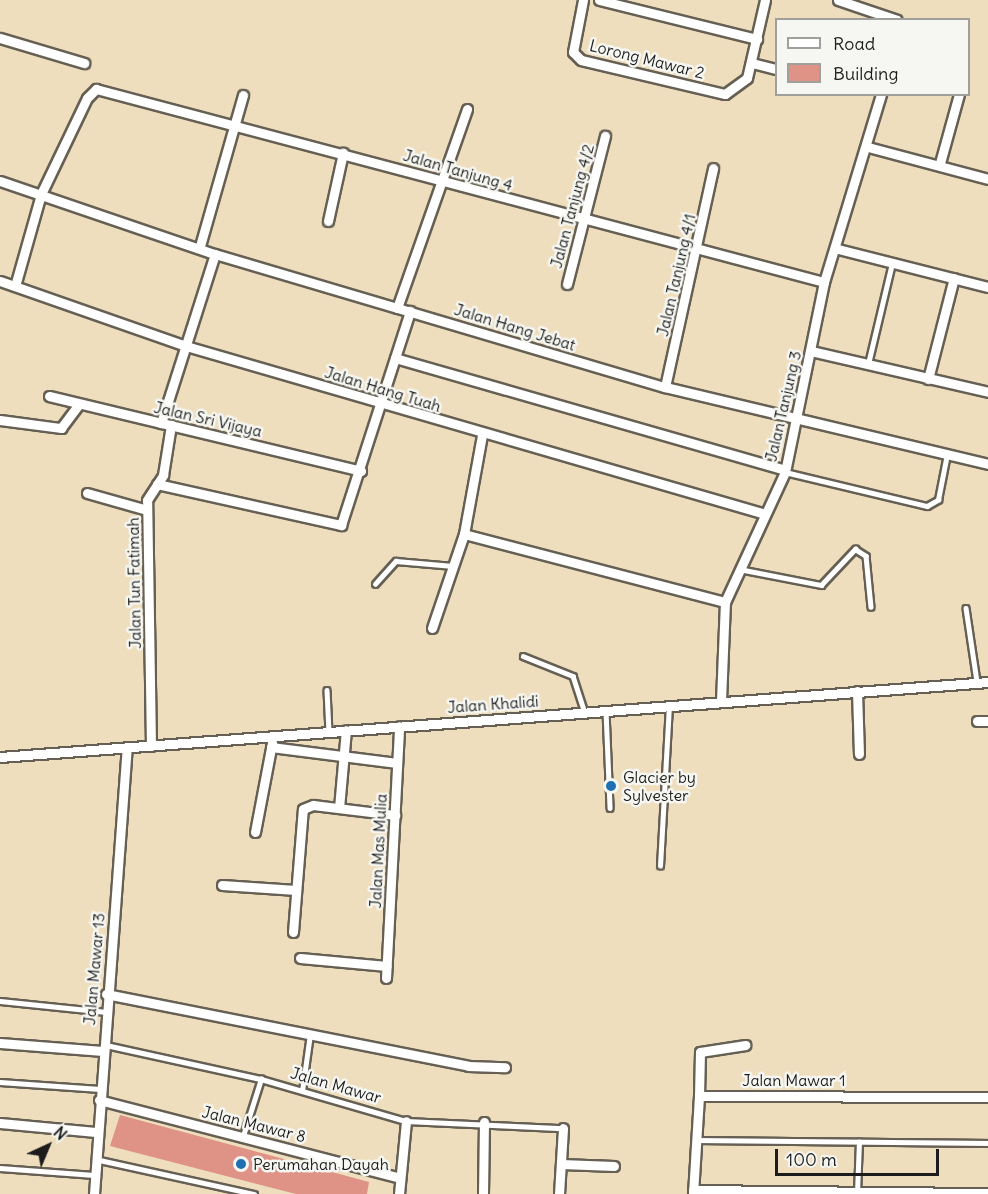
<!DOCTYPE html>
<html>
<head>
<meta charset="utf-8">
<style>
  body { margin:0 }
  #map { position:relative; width:988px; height:1194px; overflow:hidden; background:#eedebd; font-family:Delius,sans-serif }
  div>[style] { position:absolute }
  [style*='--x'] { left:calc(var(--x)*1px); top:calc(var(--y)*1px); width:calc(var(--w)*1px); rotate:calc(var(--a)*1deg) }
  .building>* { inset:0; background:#df9286 }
  .roads { filter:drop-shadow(2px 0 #666054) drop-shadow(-2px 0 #666054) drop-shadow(0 2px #666054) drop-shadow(0 -2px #666054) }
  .service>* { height:4.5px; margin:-2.25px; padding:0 2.25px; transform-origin:2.25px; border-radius:2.25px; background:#fff }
  .minor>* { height:9px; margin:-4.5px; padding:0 4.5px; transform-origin:4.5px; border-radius:4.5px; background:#fff }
  .dots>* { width:16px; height:16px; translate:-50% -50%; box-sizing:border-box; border:3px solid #f6f6f2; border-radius:50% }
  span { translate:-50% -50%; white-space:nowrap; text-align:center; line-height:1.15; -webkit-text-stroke:5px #f6f6f2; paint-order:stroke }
  .street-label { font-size:16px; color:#1c1c1c }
  .poi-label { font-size:16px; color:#1c1c1c }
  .left { translate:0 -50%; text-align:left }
  .legend { position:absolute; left:775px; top:18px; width:195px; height:78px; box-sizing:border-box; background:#f6f6f2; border:2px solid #9f9f9c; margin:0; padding:8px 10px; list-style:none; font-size:18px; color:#1c1c1c }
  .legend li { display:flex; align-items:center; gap:12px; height:30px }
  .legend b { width:30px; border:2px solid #9f9f9c }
  .north { position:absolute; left:18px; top:1116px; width:60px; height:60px; -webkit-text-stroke:4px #f6f6f2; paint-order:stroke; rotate:44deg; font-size:16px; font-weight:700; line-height:24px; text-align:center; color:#1c1c1c }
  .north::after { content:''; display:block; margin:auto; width:21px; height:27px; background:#1c1c1c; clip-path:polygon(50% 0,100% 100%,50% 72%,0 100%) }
  .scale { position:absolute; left:775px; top:1149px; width:164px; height:27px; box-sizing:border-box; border:3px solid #1c1c1c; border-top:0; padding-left:8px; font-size:18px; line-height:21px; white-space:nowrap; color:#1c1c1c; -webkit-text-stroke:4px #f6f6f2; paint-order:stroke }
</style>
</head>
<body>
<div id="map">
  <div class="building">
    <i style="clip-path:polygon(120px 1115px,369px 1182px,367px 1194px,296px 1194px,110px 1146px)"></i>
  </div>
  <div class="roads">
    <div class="service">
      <i style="--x:868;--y:364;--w:104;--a:-76.6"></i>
      <i style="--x:785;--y:472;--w:146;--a:13.5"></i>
      <i style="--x:927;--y:506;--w:13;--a:-29"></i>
      <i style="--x:938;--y:500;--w:47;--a:-78.9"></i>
      <i style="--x:739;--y:569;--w:84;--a:11"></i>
      <i style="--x:821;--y:585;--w:50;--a:-46.6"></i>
      <i style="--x:855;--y:549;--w:13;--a:32"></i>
      <i style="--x:866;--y:556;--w:51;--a:84.4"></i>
      <i style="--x:375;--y:584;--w:31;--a:-48"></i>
      <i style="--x:396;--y:561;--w:57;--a:5"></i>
      <i style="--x:966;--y:608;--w:75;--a:81.5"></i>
      <i style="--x:523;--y:656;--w:54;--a:21.8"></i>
      <i style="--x:573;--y:676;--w:38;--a:72"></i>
      <i style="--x:327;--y:690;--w:42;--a:87.3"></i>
      <i style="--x:606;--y:711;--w:97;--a:87.6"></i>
      <i style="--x:660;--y:866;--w:161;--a:-86.8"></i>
      <i style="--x:0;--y:1001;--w:107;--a:5.9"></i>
      <i style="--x:106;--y:1045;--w:159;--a:12.4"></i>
      <i style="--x:261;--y:1079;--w:151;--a:16.2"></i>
      <i style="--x:406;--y:1121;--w:157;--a:2.6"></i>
      <i style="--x:0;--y:1082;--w:100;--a:4"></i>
      <i style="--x:302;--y:1091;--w:58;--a:-82"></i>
      <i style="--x:243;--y:1136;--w:60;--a:-72.5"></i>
      <i style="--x:697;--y:1140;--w:291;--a:0.6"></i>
      <i style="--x:95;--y:1159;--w:163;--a:12.4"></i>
      <i style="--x:0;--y:1168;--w:94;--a:4.3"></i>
      <i style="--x:857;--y:1193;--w:51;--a:-87.8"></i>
    </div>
    <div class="minor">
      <i style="--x:583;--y:0;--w:53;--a:100.9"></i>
      <i style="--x:573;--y:52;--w:11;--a:45"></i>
      <i style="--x:581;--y:60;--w:148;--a:13.3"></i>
      <i style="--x:725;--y:94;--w:27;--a:-36"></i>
      <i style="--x:747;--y:78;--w:80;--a:-77"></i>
      <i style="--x:599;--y:0;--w:163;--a:13.9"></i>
      <i style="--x:838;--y:0;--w:62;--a:18.7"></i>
      <i style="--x:0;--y:38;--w:88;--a:16.6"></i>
      <i style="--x:752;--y:63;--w:25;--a:14"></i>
      <i style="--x:868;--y:147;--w:124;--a:14.9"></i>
      <i style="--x:940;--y:163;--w:72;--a:-74.6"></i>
      <i style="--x:0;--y:181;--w:227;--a:18.8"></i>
      <i style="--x:215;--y:254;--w:469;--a:16.5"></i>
      <i style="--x:665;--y:387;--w:332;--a:13.4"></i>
      <i style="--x:328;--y:221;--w:70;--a:-77.6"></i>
      <i style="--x:200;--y:246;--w:157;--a:-74.1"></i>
      <i style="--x:838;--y:249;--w:155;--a:14.2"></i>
      <i style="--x:0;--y:281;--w:197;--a:19.3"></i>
      <i style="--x:186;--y:346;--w:600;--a:16.17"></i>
      <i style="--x:567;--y:284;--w:153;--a:-75.6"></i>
      <i style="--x:15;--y:286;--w:96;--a:-74.2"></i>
      <i style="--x:41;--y:194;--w:106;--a:-64.4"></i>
      <i style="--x:87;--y:98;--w:13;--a:-45"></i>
      <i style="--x:96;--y:89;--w:753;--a:14.85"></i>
      <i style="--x:397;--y:308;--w:211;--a:-70.6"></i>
      <i style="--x:811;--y:351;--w:182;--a:13"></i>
      <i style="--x:395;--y:358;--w:404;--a:16"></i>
      <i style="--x:928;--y:379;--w:104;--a:-75.6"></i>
      <i style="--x:665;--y:387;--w:224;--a:-77.6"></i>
      <i style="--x:49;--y:396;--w:321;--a:13.5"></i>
      <i style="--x:0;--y:420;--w:62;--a:7.5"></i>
      <i style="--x:61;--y:428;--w:30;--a:-53"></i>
      <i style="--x:161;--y:423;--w:177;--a:-72.3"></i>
      <i style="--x:157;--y:484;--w:189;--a:12.6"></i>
      <i style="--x:341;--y:525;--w:225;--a:-72.1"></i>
      <i style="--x:87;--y:493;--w:62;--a:15.8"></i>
      <i style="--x:464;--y:534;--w:270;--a:14.6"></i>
      <i style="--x:432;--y:628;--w:99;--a:-71.2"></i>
      <i style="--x:464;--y:534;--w:101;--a:-79.7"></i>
      <i style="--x:857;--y:691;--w:63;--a:88.2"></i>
      <i style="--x:721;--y:701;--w:99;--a:-87.7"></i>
      <i style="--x:725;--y:602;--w:143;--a:-65.2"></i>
      <i style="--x:785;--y:472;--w:194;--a:-78.4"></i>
      <i style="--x:824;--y:282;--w:196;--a:-73.1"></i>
      <i style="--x:977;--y:721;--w:11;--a:0"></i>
      <i style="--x:151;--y:746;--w:246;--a:-90.9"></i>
      <i style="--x:147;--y:500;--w:30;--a:-57"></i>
      <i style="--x:163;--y:475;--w:51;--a:-80.9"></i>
      <i style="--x:271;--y:747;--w:127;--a:7.2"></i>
      <i style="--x:0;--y:757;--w:991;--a:-4.34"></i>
      <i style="--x:339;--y:808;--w:78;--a:-84.9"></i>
      <i style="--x:255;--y:832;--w:91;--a:-79.2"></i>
      <i style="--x:222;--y:885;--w:74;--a:3.9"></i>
      <i style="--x:293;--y:932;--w:123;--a:-85.4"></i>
      <i style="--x:303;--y:809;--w:11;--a:-22"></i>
      <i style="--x:313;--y:805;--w:83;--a:7"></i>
      <i style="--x:300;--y:958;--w:87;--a:5.3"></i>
      <i style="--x:386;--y:978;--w:252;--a:-87"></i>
      <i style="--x:106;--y:994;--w:369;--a:11.2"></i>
      <i style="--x:468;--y:1066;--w:37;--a:2"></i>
      <i style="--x:0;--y:1043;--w:103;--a:4.4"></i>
      <i style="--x:699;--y:1096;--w:44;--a:-88.7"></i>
      <i style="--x:700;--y:1052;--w:46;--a:-8.8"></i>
      <i style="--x:99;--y:1100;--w:311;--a:14.5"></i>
      <i style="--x:0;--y:1123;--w:96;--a:5.4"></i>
      <i style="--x:561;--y:1164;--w:53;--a:2.2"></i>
      <i style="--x:693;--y:1190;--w:295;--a:0.6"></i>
      <i style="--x:94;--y:1194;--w:448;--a:-85.8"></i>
      <i style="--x:399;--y:1194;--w:73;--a:-84.5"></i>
      <i style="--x:483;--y:1194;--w:72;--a:-89.2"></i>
      <i style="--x:559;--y:1194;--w:66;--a:-86.5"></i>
      <i style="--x:693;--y:1194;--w:98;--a:-86.5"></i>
      <i style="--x:699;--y:1096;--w:289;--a:0.2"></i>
    </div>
  </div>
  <div class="dots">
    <i style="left:611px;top:786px;background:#1f6fb2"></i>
    <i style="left:241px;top:1164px;background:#1f6fb2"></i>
  </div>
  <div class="street-label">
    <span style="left:647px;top:59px;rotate:14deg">Lorong Mawar 2</span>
    <span style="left:458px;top:170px;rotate:16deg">Jalan Tanjung 4</span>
    <span style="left:572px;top:206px;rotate:-75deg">Jalan Tanjung 4/2</span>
    <span style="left:676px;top:275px;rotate:-77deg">Jalan Tanjung 4/1</span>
    <span style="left:515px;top:327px;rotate:17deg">Jalan Hang Jebat</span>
    <span style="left:383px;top:389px;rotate:17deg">Jalan Hang Tuah</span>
    <span style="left:783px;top:406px;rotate:-77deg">Jalan Tanjung 3</span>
    <span style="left:208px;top:419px;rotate:13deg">Jalan Sri Vijaya</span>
    <span style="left:134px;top:583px;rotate:-91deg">Jalan Tun Fatimah</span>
    <span style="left:493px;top:704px;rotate:-4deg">Jalan Khalidi</span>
    <span style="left:378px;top:851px;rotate:-87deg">Jalan Mas Mulia</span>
    <span style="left:94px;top:969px;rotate:-85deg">Jalan Mawar 13</span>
    <span style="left:794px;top:1080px">Jalan Mawar 1</span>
    <span style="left:336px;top:1085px;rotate:16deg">Jalan Mawar</span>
    <span style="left:254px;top:1124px;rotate:14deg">Jalan Mawar 8</span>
  </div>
  <div class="poi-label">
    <span class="left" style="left:623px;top:786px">Glacier by<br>Sylvester</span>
    <span class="left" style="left:253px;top:1164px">Perumahan Dayah</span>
  </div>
  <ul class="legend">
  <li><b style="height:8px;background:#fff"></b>Road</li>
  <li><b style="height:16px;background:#df9286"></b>Building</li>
  </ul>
  <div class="north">N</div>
  <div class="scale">100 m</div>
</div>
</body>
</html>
